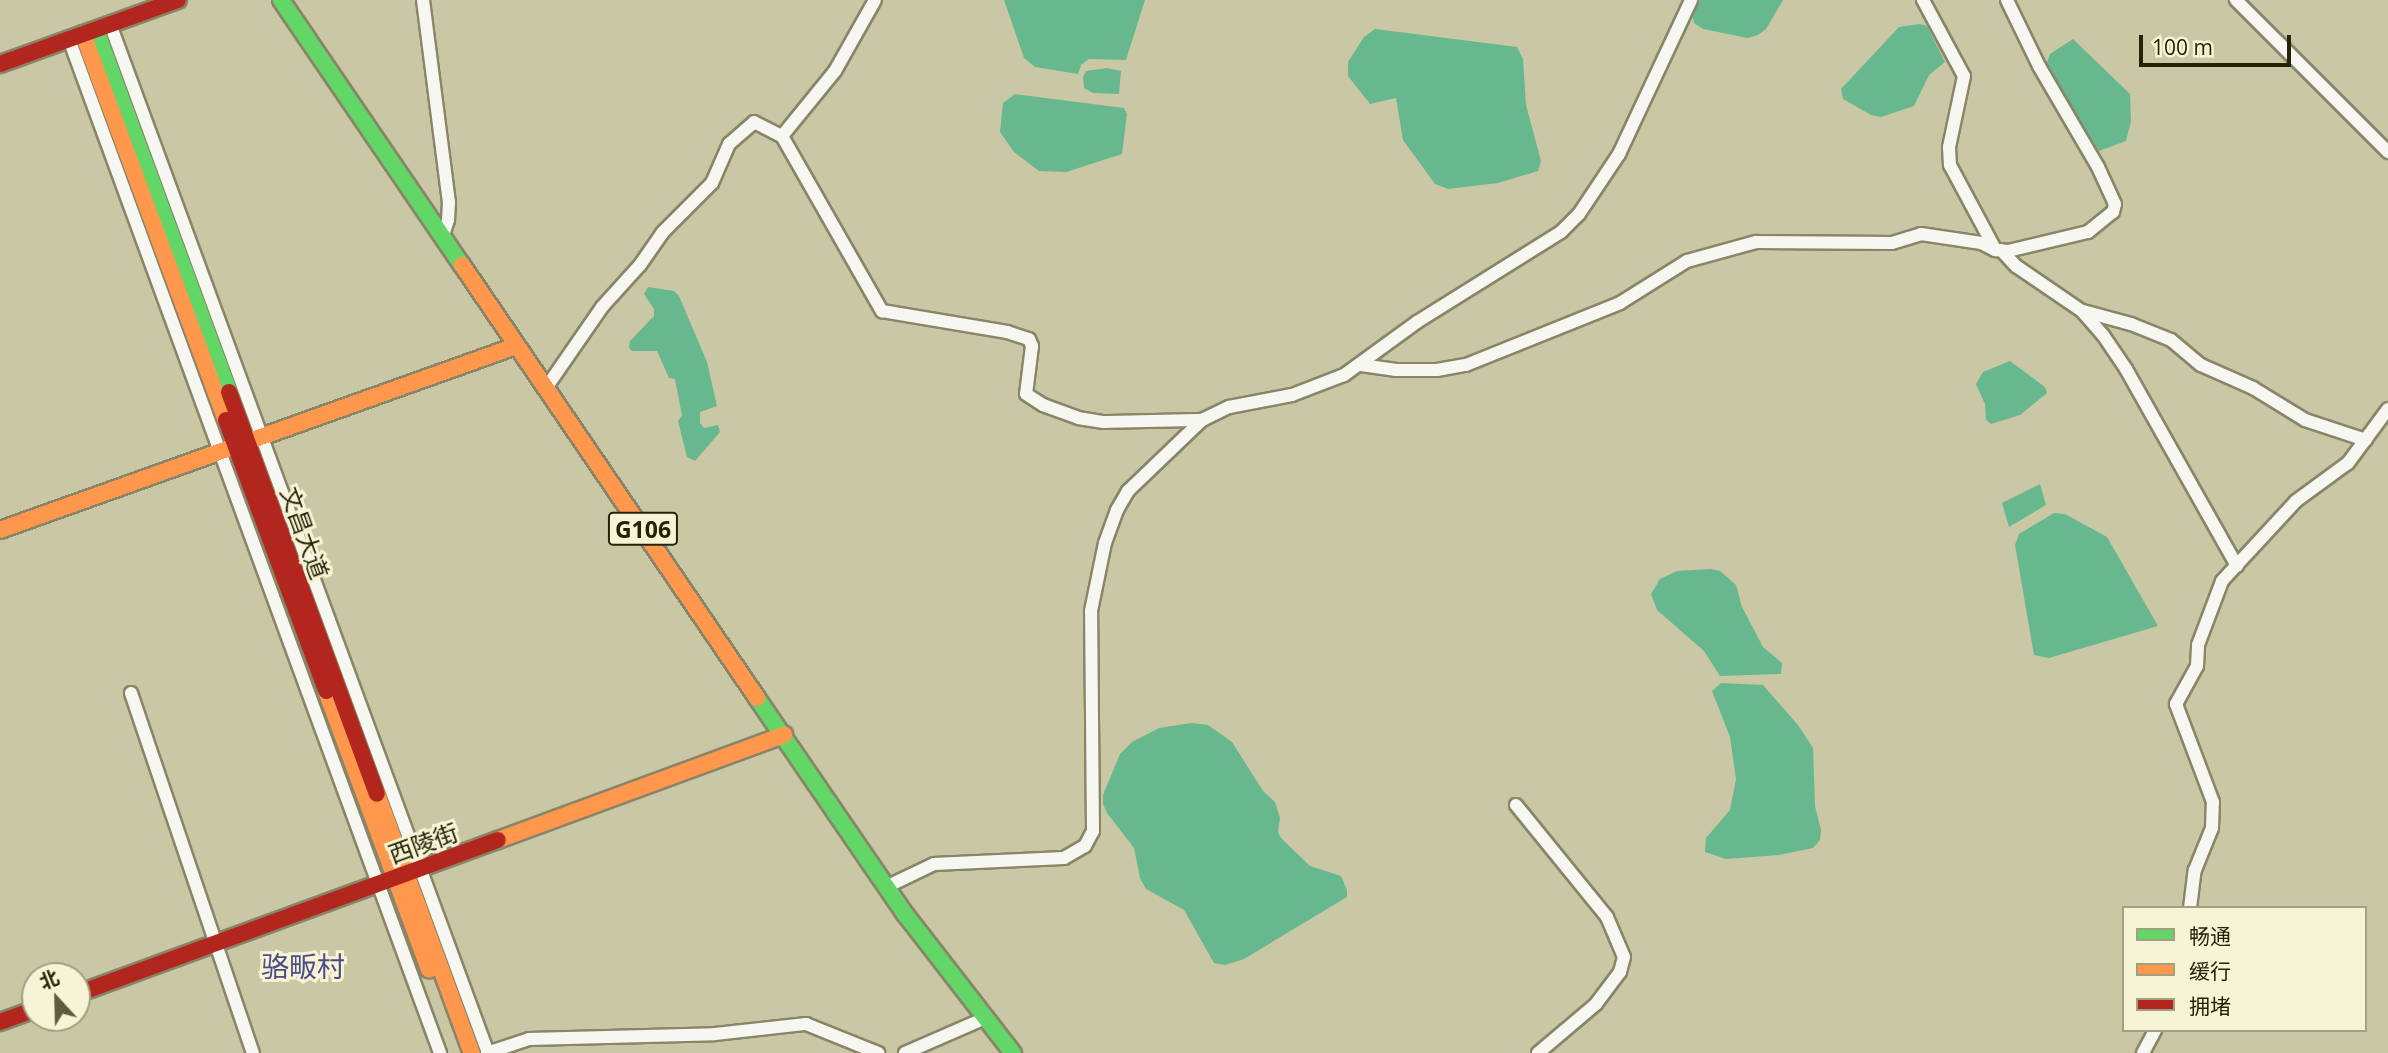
<!DOCTYPE html>
<html>
<head>
<meta charset="utf-8">
<style>
  body { margin:0 }
  #map { position:relative; width:2388px; height:1053px; overflow:hidden; background:#cac7a4; font-family:"Open Sans","Noto Sans SC",sans-serif }
  div>[style] { position:absolute }
  [style*='--x'] { left:calc(var(--x)*1px); top:calc(var(--y)*1px); width:calc(var(--w)*1px); rotate:calc(var(--a)*1deg) }
  .water>* { inset:0; background:#67b88e }
  .roads { filter:drop-shadow(2px 0 #888569) drop-shadow(-2px 0 #888569) drop-shadow(0 2px #888569) drop-shadow(0 -2px #888569) }
  .street>* { height:12px; margin:-6px; padding:0 6px; transform-origin:6px; border-radius:6px; background:#f7f7f1 }
  .fast>* { height:16px; margin:-8px; padding:0 8px; transform-origin:8px; border-radius:8px; background:#63d668 }
  .slow>* { height:16px; margin:-8px; padding:0 8px; transform-origin:8px; border-radius:8px; background:#ff974d }
  .jam>* { height:16px; margin:-8px; padding:0 8px; transform-origin:8px; border-radius:8px; background:#b3261e }
  span { translate:-50% -50%; white-space:nowrap; text-align:center; line-height:1.15; -webkit-text-stroke:6px #f6f4d4; paint-order:stroke }
  .shield-label span { padding:2px 5px; background:#f6f4d4; border:2px solid; border-radius:5px; -webkit-text-stroke-width:0 }
  .shield-label { font-size:23px; color:#242207; font-weight:700 }
  .street-label { font-size:24px; color:#242207 }
  .quarter-label { font-size:28px; color:#4e4b89 }
  .legend { position:absolute; left:2122px; top:906px; width:245px; height:126px; box-sizing:border-box; background:#f6f4d4; border:2px solid #a2a082; margin:0; padding:9px 12px; list-style:none; font-size:21px; color:#242207 }
  .legend li { display:flex; align-items:center; gap:14px; height:35px }
  .legend b { width:35px; border:2px solid #a2a082 }
  .north { position:absolute; left:21px; top:962px; width:70px; height:70px; box-sizing:border-box; background:#f6f4d4; border:2px solid #a2a082; border-radius:50%; rotate:338deg; font-size:19px; font-weight:700; line-height:28px; text-align:center; color:#242207 }
  .north::after { content:''; display:block; margin:auto; width:24px; height:32px; background:#5e5c3e; clip-path:polygon(50% 0,100% 100%,50% 72%,0 100%) }
  .scale { position:absolute; left:2139px; top:35px; width:152px; height:32px; box-sizing:border-box; border:4px solid #242207; border-top:0; padding-left:9px; font-size:21px; line-height:24px; white-space:nowrap; color:#242207; -webkit-text-stroke:5px #f6f4d4; paint-order:stroke }
</style>
</head>
<body>
<div id="map">
  <div class="water">
    <i style="clip-path:polygon(1004px 0,1145px 0,1126px 60px,1089px 59px,1081px 65px,1078px 74px,1035px 67px,1024px 58px)"></i>
    <i style="clip-path:polygon(1700px 0,1783px 0,1766px 29px,1758px 35px,1748px 38px,1703px 29px,1694px 23px,1692px 13px)"></i>
    <i style="clip-path:polygon(1920px 24px,1927px 26px,1945px 62px,1929px 75px,1914px 106px,1881px 117px,1871px 115px,1843px 99px,1841px 89px,1899px 27px)"></i>
    <i style="clip-path:polygon(1375px 29px,1517px 47px,1523px 59px,1526px 105px,1541px 161px,1538px 171px,1498px 183px,1448px 189px,1435px 184px,1403px 140px,1396px 98px,1370px 104px,1348px 76px,1348px 62px,1364px 37px)"></i>
    <i style="clip-path:polygon(2073px 39px,2130px 94px,2131px 121px,2126px 141px,2099px 151px,2049px 71px,2047px 63px,2050px 54px)"></i>
    <i style="clip-path:polygon(1107px 68px,1121px 71px,1119px 94px,1093px 93px,1084px 88px,1083px 77px,1086px 71px)"></i>
    <i style="clip-path:polygon(1015px 94px,1124px 108px,1127px 114px,1122px 154px,1066px 172px,1039px 171px,1014px 152px,1000px 132px,1003px 103px)"></i>
    <i style="clip-path:polygon(648px 287px,674px 291px,679px 296px,707px 362px,717px 406px,700px 412px,700px 423px,704px 428px,718px 425px,720px 432px,695px 461px,687px 457px,678px 421px,682px 416px,675px 379px,669px 378px,657px 351px,632px 351px,629px 348px,630px 341px,654px 316px,654px 309px,644px 294px)"></i>
    <i style="clip-path:polygon(2010px 361px,2045px 387px,2047px 393px,2020px 415px,1991px 424px,1986px 420px,1985px 404px,1976px 384px,1983px 372px)"></i>
    <i style="clip-path:polygon(2040px 484px,2046px 505px,2009px 527px,2002px 503px)"></i>
    <i style="clip-path:polygon(2054px 513px,2065px 514px,2107px 537px,2158px 626px,2049px 658px,2034px 655px,2015px 545px,2019px 534px)"></i>
    <i style="clip-path:polygon(1711px 569px,1720px 571px,1736px 585px,1742px 607px,1763px 647px,1782px 663px,1781px 674px,1720px 676px,1704px 651px,1657px 610px,1651px 594px,1660px 579px,1677px 571px)"></i>
    <i style="clip-path:polygon(1721px 683px,1763px 685px,1798px 725px,1813px 748px,1815px 806px,1821px 830px,1820px 840px,1813px 848px,1779px 855px,1726px 859px,1705px 852px,1706px 838px,1730px 810px,1736px 779px,1730px 737px,1712px 691px)"></i>
    <i style="clip-path:polygon(1192px 723px,1208px 725px,1232px 742px,1263px 791px,1275px 802px,1280px 818px,1278px 832px,1281px 838px,1310px 866px,1341px 876px,1347px 890px,1347px 897px,1244px 959px,1225px 965px,1214px 963px,1184px 910px,1146px 889px,1140px 878px,1134px 848px,1107px 813px,1103px 804px,1103px 795px,1120px 754px,1132px 742px,1159px 728px)"></i>
  </div>
  <div class="roads">
    <div class="street">
      <i style="--x:423;--y:0;--w:204;--a:82.7"></i>
      <i style="--x:449;--y:202;--w:18;--a:93"></i>
      <i style="--x:448;--y:220;--w:19;--a:108"></i>
      <i style="--x:1923;--y:0;--w:86;--a:61.7"></i>
      <i style="--x:1964;--y:76;--w:73;--a:101.9"></i>
      <i style="--x:1949;--y:147;--w:18;--a:87"></i>
      <i style="--x:1950;--y:165;--w:95;--a:61.8"></i>
      <i style="--x:2236;--y:0;--w:215;--a:45"></i>
      <i style="--x:110;--y:24;--w:1096;--a:69.83"></i>
      <i style="--x:69;--y:39;--w:1080;--a:69.9"></i>
      <i style="--x:782;--y:136;--w:84;--a:-50.8"></i>
      <i style="--x:835;--y:71;--w:81;--a:-60.6"></i>
      <i style="--x:2001;--y:250;--w:22;--a:47"></i>
      <i style="--x:2016;--y:266;--w:80;--a:34.3"></i>
      <i style="--x:2082;--y:311;--w:32;--a:49"></i>
      <i style="--x:2103;--y:335;--w:41;--a:55.9"></i>
      <i style="--x:2126;--y:369;--w:226;--a:60.6"></i>
      <i style="--x:2083;--y:311;--w:50;--a:15.2"></i>
      <i style="--x:2131;--y:324;--w:43;--a:21.8"></i>
      <i style="--x:2171;--y:340;--w:39;--a:40"></i>
      <i style="--x:2201;--y:365;--w:57;--a:23.9"></i>
      <i style="--x:2253;--y:388;--w:61;--a:31.6"></i>
      <i style="--x:2305;--y:420;--w:64;--a:18.2"></i>
      <i style="--x:1361;--y:365;--w:34;--a:8"></i>
      <i style="--x:1395;--y:370;--w:42;--a:0"></i>
      <i style="--x:1437;--y:370;--w:29;--a:-10"></i>
      <i style="--x:1466;--y:365;--w:166;--a:-21.9"></i>
      <i style="--x:1620;--y:303;--w:79;--a:-32.1"></i>
      <i style="--x:1687;--y:261;--w:72;--a:-15.4"></i>
      <i style="--x:1756;--y:242;--w:136;--a:0.4"></i>
      <i style="--x:1892;--y:243;--w:30;--a:-17"></i>
      <i style="--x:1921;--y:234;--w:61;--a:8.5"></i>
      <i style="--x:1981;--y:243;--w:16;--a:27"></i>
      <i style="--x:1995;--y:250;--w:13;--a:4"></i>
      <i style="--x:2008;--y:251;--w:82;--a:-13.4"></i>
      <i style="--x:2088;--y:232;--w:32;--a:-39"></i>
      <i style="--x:2113;--y:212;--w:8;--a:-76"></i>
      <i style="--x:2115;--y:204;--w:41;--a:-114.7"></i>
      <i style="--x:2098;--y:167;--w:117;--a:-120.3"></i>
      <i style="--x:2039;--y:66;--w:73;--a:-115.9"></i>
      <i style="--x:546;--y:388;--w:98;--a:-55.3"></i>
      <i style="--x:602;--y:307;--w:57;--a:-47.9"></i>
      <i style="--x:640;--y:265;--w:39;--a:-55"></i>
      <i style="--x:662;--y:233;--w:71;--a:-45"></i>
      <i style="--x:712;--y:183;--w:43;--a:-66.4"></i>
      <i style="--x:729;--y:144;--w:33;--a:-41"></i>
      <i style="--x:754;--y:122;--w:31;--a:27"></i>
      <i style="--x:782;--y:136;--w:202;--a:60.3"></i>
      <i style="--x:882;--y:311;--w:127;--a:9.5"></i>
      <i style="--x:1007;--y:332;--w:23;--a:18"></i>
      <i style="--x:1029;--y:339;--w:8;--a:67"></i>
      <i style="--x:1032;--y:346;--w:48;--a:97.1"></i>
      <i style="--x:1026;--y:394;--w:20;--a:33"></i>
      <i style="--x:1043;--y:405;--w:37;--a:20"></i>
      <i style="--x:1078;--y:418;--w:26;--a:9"></i>
      <i style="--x:1104;--y:422;--w:98;--a:-1.2"></i>
      <i style="--x:131;--y:693;--w:380;--a:71.3"></i>
      <i style="--x:1516;--y:805;--w:144;--a:50.9"></i>
      <i style="--x:1607;--y:917;--w:43;--a:67"></i>
      <i style="--x:1624;--y:957;--w:16;--a:105"></i>
      <i style="--x:1620;--y:972;--w:40;--a:127"></i>
      <i style="--x:1596;--y:1004;--w:76;--a:139.8"></i>
      <i style="--x:886;--y:887;--w:53;--a:-25.6"></i>
      <i style="--x:934;--y:864;--w:130;--a:-2.6"></i>
      <i style="--x:1064;--y:858;--w:24;--a:-30"></i>
      <i style="--x:1085;--y:846;--w:17;--a:-62"></i>
      <i style="--x:1093;--y:831;--w:220;--a:-90.5"></i>
      <i style="--x:1091;--y:611;--w:69;--a:-78.4"></i>
      <i style="--x:1105;--y:543;--w:35;--a:-70"></i>
      <i style="--x:1117;--y:510;--w:22;--a:-60"></i>
      <i style="--x:1128;--y:491;--w:103;--a:-43.8"></i>
      <i style="--x:1202;--y:420;--w:30;--a:-26"></i>
      <i style="--x:1229;--y:407;--w:64;--a:-10.8"></i>
      <i style="--x:1292;--y:395;--w:56;--a:-21"></i>
      <i style="--x:1344;--y:375;--w:90;--a:-36"></i>
      <i style="--x:1417;--y:322;--w:170;--a:-32"></i>
      <i style="--x:1561;--y:232;--w:25;--a:-45"></i>
      <i style="--x:1579;--y:214;--w:72;--a:-56.3"></i>
      <i style="--x:1619;--y:154;--w:170;--a:-64.9"></i>
      <i style="--x:2190;--y:908;--w:38;--a:-83"></i>
      <i style="--x:2195;--y:870;--w:45;--a:-68"></i>
      <i style="--x:2212;--y:828;--w:26;--a:-88"></i>
      <i style="--x:2213;--y:802;--w:105;--a:-110.7"></i>
      <i style="--x:2176;--y:704;--w:43;--a:-61.1"></i>
      <i style="--x:2197;--y:666;--w:21;--a:-87"></i>
      <i style="--x:2198;--y:645;--w:68;--a:-69.4"></i>
      <i style="--x:2222;--y:581;--w:109;--a:-47.2"></i>
      <i style="--x:2296;--y:501;--w:64;--a:-36.2"></i>
      <i style="--x:2348;--y:463;--w:67;--a:-53.5"></i>
      <i style="--x:487;--y:1053;--w:44;--a:-18.4"></i>
      <i style="--x:529;--y:1039;--w:186;--a:-1.5"></i>
      <i style="--x:715;--y:1034;--w:92;--a:-6.3"></i>
      <i style="--x:806;--y:1024;--w:78;--a:21.9"></i>
      <i style="--x:905;--y:1053;--w:87;--a:-23.6"></i>
      <i style="--x:2143;--y:1053;--w:26;--a:-62"></i>
    </div>
    <div class="fast">
      <i style="--x:281;--y:0;--w:321;--a:55.7"></i>
      <i style="--x:96;--y:30;--w:386;--a:69.8"></i>
      <i style="--x:757;--y:698;--w:262;--a:55.6"></i>
      <i style="--x:905;--y:914;--w:176;--a:52.2"></i>
    </div>
    <div class="slow">
      <i style="--x:83;--y:34;--w:412;--a:69.7"></i>
      <i style="--x:462;--y:265;--w:524;--a:55.73"></i>
      <i style="--x:0;--y:530;--w:548;--a:-19.63"></i>
      <i style="--x:326;--y:691;--w:297;--a:69.7"></i>
      <i style="--x:377;--y:794;--w:276;--a:69.9"></i>
      <i style="--x:498;--y:840;--w:305;--a:-20.2"></i>
    </div>
    <div class="jam">
      <i style="--x:0;--y:64;--w:189;--a:-19.8"></i>
      <i style="--x:229;--y:392;--w:428;--a:69.8"></i>
      <i style="--x:226;--y:420;--w:289;--a:69.7"></i>
      <i style="--x:77;--y:994;--w:448;--a:-20.1"></i>
      <i style="--x:0;--y:1022;--w:37;--a:-20"></i>
    </div>
  </div>
  <div class="shield-label">
    <span style="left:643px;top:529px">G106</span>
  </div>
  <div class="street-label">
    <span style="left:305px;top:533px;rotate:70deg">文昌大道</span>
    <span style="left:423px;top:843px;rotate:-20deg">西陵街</span>
  </div>
  <div class="quarter-label">
    <span style="left:303px;top:966px">骆畈村</span>
  </div>
  <ul class="legend">
  <li><b style="height:9px;background:#63d668"></b>畅通</li>
  <li><b style="height:9px;background:#ff974d"></b>缓行</li>
  <li><b style="height:9px;background:#b3261e"></b>拥堵</li>
  </ul>
  <div class="north">北</div>
  <div class="scale">100 m</div>
</div>
</body>
</html>
